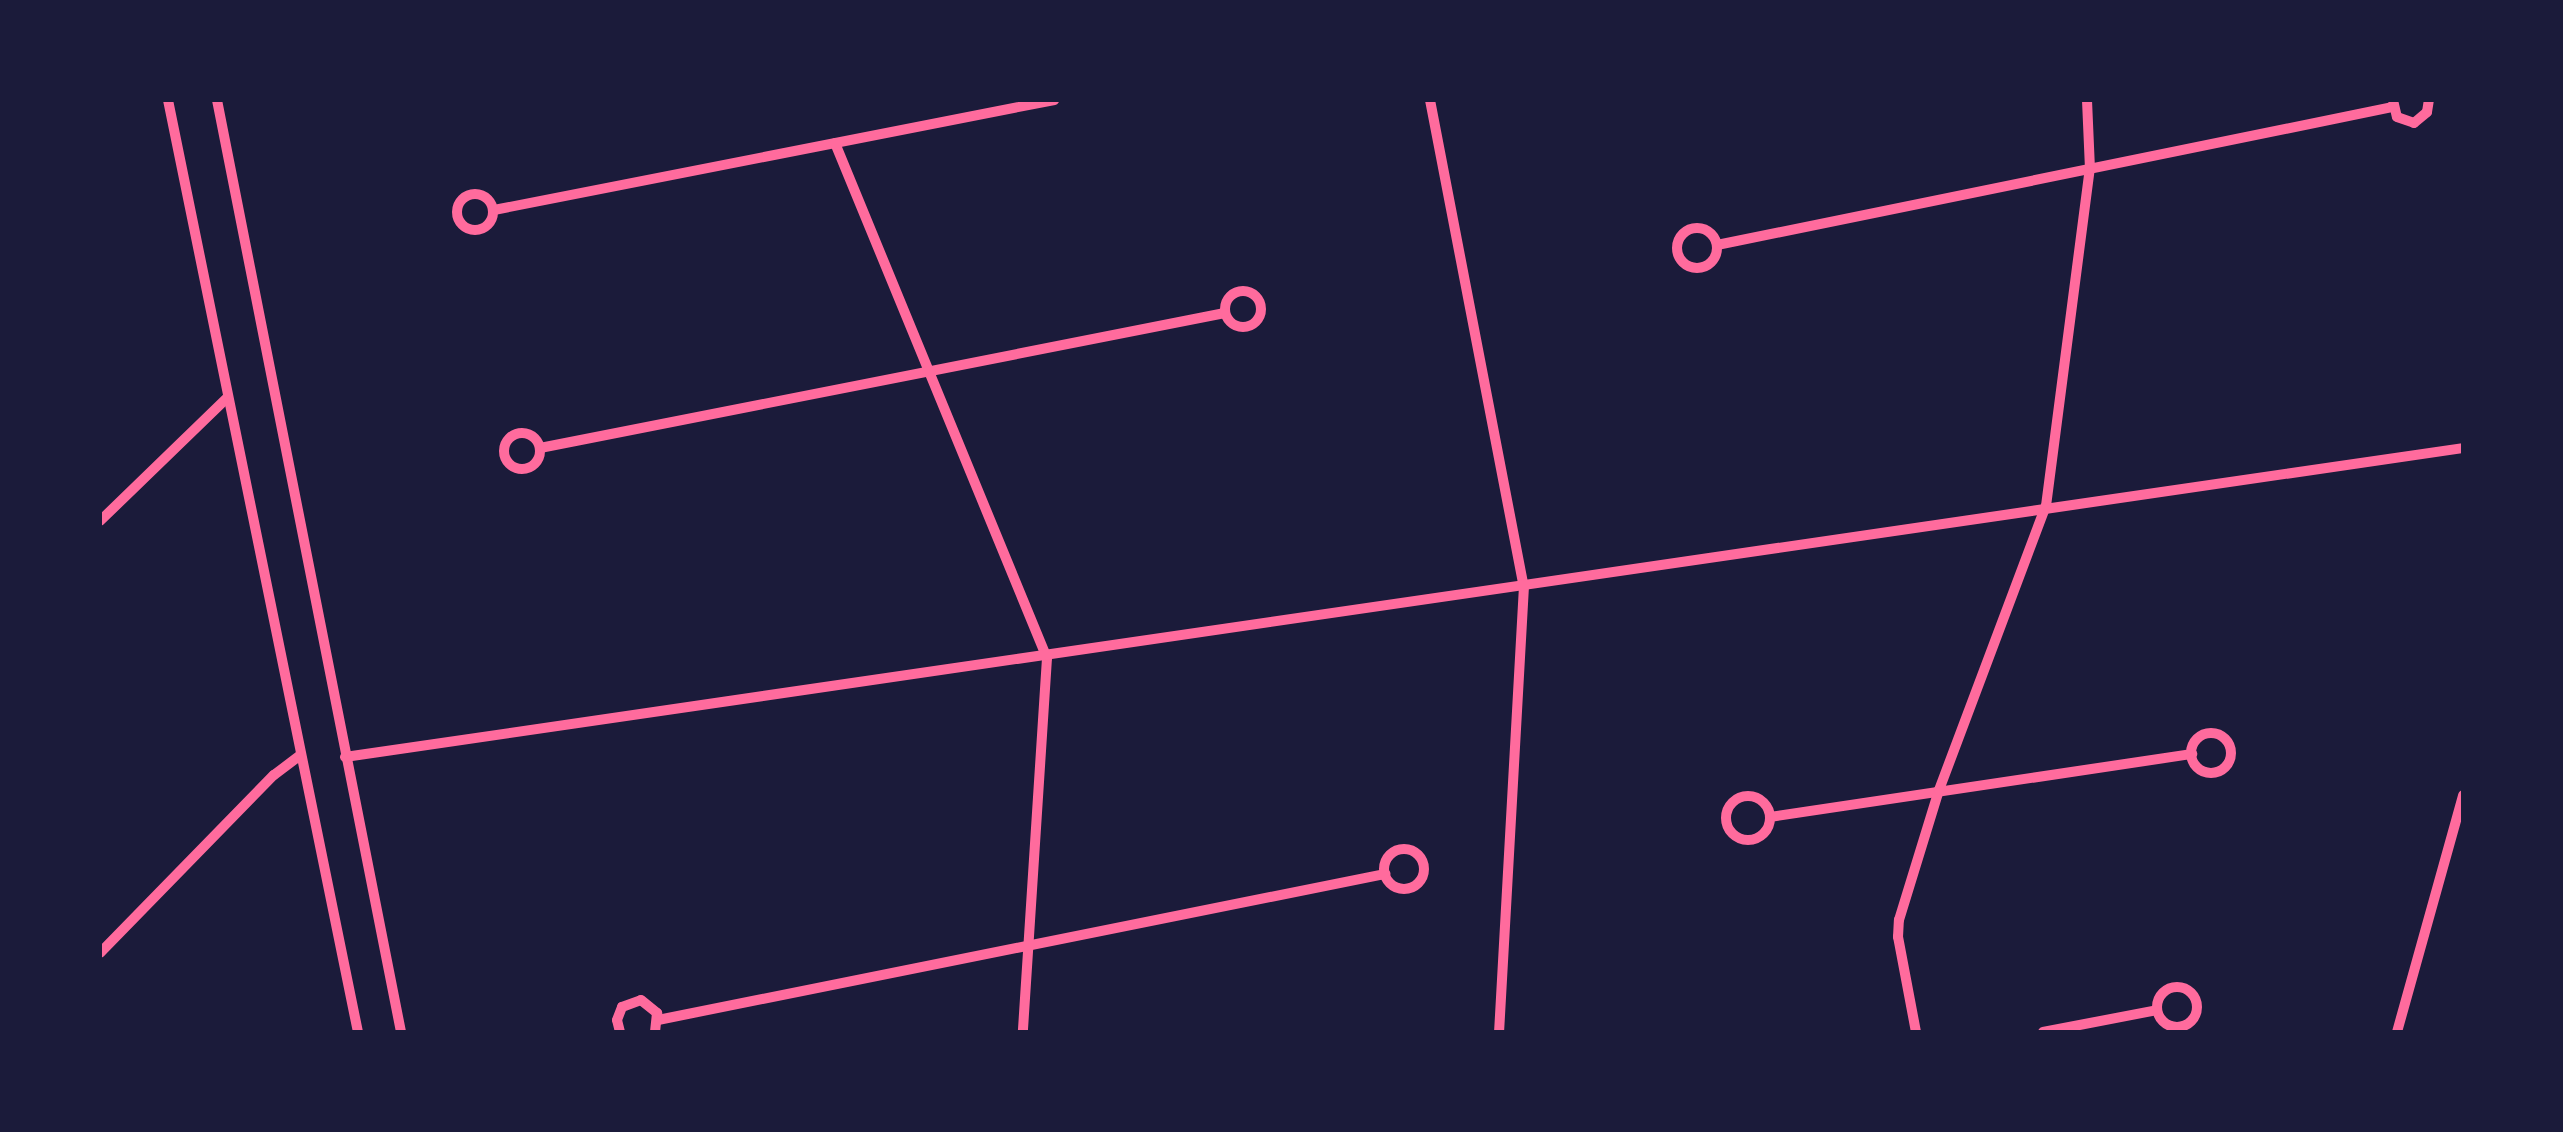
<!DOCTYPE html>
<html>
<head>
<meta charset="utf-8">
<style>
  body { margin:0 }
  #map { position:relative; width:2563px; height:1132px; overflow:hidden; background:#1b1b3a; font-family:"Noto Serif",serif }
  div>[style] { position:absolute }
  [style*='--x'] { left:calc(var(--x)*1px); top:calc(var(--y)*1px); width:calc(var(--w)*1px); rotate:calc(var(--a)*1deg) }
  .minor>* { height:10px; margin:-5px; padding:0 5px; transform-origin:5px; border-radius:5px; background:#ff6b9d }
  .minor>.ring { margin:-5px; padding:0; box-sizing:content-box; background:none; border:10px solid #ff6b9d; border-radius:50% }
  span { translate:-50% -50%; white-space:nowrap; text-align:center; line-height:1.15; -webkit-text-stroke:10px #1b1b3a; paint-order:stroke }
  .frame { position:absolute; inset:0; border:102px solid #1b1b3a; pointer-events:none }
</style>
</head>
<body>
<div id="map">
  <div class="minor">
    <i style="--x:168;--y:100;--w:951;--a:78.48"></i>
    <i style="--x:217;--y:100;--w:950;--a:78.83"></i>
    <i style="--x:1430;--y:100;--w:495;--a:79.1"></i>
    <i style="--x:1524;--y:586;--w:447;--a:93.2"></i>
    <i style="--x:2393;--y:100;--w:17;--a:77"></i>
    <i style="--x:2397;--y:117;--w:18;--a:19"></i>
    <i style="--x:2414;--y:123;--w:17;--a:-40"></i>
    <i style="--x:2427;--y:112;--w:12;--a:-81"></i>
    <i style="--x:835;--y:143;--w:557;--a:67.63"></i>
    <i style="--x:1047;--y:658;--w:375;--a:93.7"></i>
    <i class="ring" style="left:457px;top:194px;width:26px;height:26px"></i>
    <i style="--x:494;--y:210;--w:571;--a:-11.11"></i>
    <i class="ring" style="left:1677px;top:228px;width:30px;height:30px"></i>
    <i style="--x:1717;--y:245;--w:690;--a:-11.54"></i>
    <i class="ring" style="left:1225px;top:291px;width:26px;height:26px"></i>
    <i class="ring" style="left:504px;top:433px;width:26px;height:26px"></i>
    <i style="--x:540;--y:448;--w:698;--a:-11.15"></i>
    <i style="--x:100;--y:521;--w:178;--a:-44.1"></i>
    <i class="ring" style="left:2191px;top:733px;width:30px;height:30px"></i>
    <i style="--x:345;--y:757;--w:2140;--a:-8.3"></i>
    <i class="ring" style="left:1726px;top:796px;width:34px;height:34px"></i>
    <i style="--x:1770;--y:817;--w:427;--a:-8.5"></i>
    <i class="ring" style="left:1384px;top:849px;width:30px;height:30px"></i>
    <i style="--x:100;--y:953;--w:249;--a:-45.7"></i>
    <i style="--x:274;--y:775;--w:31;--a:-37"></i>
    <i class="ring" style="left:2157px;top:987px;width:30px;height:30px"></i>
    <i style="--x:658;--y:1020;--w:742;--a:-11.36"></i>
    <i style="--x:620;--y:1032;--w:12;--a:-104"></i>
    <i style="--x:617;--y:1020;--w:14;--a:-69"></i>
    <i style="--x:622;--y:1007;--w:20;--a:-20"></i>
    <i style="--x:641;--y:1000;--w:21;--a:39"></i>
    <i style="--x:657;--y:1013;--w:19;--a:96"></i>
    <i style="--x:1916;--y:1032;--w:97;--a:-100.7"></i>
    <i style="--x:1898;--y:937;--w:17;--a:-87"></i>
    <i style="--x:1899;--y:920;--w:136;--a:-72.9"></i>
    <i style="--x:1939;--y:790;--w:303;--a:-69.4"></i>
    <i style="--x:2046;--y:506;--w:340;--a:-82.6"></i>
    <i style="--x:2090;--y:169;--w:69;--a:-92.5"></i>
    <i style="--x:2043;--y:1032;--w:116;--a:-10.9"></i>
    <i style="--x:2397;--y:1032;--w:246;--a:-74.4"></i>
  </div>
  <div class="frame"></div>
</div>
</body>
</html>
